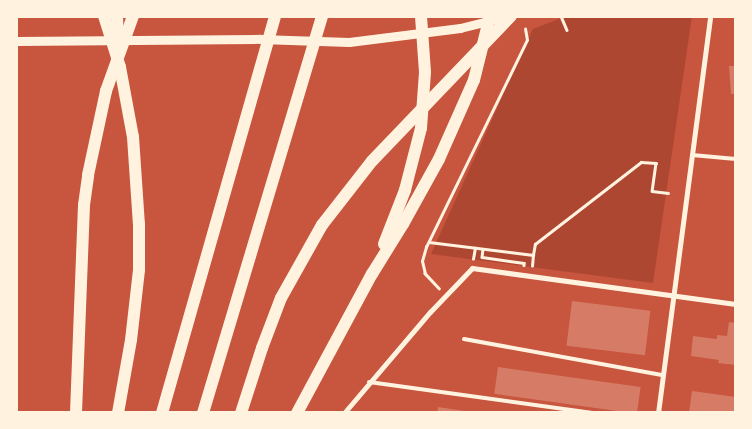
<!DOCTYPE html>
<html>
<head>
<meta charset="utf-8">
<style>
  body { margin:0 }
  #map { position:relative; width:752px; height:429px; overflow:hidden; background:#c8553d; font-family:"Source Sans 3",sans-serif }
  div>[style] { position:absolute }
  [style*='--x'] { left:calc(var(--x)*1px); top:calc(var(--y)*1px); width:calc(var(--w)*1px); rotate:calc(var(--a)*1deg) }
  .green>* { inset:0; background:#ae4732 }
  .building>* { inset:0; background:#d67c66; transform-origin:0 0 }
  .path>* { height:2.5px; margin:-1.25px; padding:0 1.25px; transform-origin:1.25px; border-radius:1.25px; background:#fff3e0 }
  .service>* { height:4px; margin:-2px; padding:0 2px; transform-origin:2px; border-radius:2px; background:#fff3e0 }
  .minor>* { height:5px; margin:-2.5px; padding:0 2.5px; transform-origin:2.5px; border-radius:2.5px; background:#fff3e0 }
  .tertiary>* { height:9px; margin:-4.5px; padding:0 4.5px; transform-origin:4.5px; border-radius:4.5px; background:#fff3e0 }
  .motorway>* { height:12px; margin:-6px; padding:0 6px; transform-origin:6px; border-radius:6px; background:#fff3e0 }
  span { translate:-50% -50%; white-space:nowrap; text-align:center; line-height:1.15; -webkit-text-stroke:5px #fff3e0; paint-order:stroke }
  .frame { position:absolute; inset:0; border:18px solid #fff3e0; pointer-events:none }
</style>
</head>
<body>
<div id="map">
  <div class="green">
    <i style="clip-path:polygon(567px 16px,692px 16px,653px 283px,431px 254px,533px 29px)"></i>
  </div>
  <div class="building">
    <i style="clip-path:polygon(729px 66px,736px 66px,736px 94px,731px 94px)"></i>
    <i style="left:572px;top:301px;width:79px;height:45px;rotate:7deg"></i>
    <i style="clip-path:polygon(729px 322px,736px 323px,736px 365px,718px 363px,719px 360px,691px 356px,693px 336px,717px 339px,717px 335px,727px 336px)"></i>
    <i style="left:498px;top:367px;width:144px;height:27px;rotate:8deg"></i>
    <i style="clip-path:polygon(692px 391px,736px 397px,736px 413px,689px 413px)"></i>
    <i style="clip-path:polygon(438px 407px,471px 412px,471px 413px,437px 413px)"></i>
  </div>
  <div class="path">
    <i style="--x:295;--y:16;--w:1;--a:0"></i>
    <i style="--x:561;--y:16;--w:15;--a:67"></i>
    <i style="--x:429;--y:242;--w:105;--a:7.1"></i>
    <i style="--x:533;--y:255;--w:11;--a:-80"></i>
    <i style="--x:535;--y:244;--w:134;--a:-37.7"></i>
    <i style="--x:641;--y:162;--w:15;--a:4"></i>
    <i style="--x:656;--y:163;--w:28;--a:98"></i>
    <i style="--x:652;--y:191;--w:16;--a:7"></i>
    <i style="--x:483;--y:249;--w:8;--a:97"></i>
    <i style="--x:482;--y:257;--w:42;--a:8.1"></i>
    <i style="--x:524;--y:263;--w:2;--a:90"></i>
    <i style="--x:473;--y:259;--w:11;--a:-80"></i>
    <i style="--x:532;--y:266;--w:11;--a:-85"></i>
    <i style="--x:439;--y:289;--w:21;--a:-133"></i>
    <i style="--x:425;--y:274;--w:13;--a:-103"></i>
    <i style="--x:422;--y:261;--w:15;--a:-74"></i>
    <i style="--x:426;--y:247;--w:230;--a:-64"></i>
    <i style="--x:527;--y:40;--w:11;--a:-100"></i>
  </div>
  <div class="service">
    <i style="--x:692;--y:155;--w:44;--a:5.2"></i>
    <i style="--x:464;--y:339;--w:201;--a:10.3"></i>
    <i style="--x:369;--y:382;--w:224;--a:7.9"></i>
  </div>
  <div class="minor">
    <i style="--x:344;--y:413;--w:133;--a:-49.6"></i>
    <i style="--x:430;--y:312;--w:61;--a:-46.3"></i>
    <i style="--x:472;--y:268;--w:266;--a:7.8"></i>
    <i style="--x:658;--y:413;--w:400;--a:-82.5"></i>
  </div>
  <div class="tertiary">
    <i style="--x:16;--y:41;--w:244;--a:-0.5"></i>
    <i style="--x:260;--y:39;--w:89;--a:1.9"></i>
    <i style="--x:349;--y:42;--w:112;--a:-7.2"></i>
    <i style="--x:460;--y:28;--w:49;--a:-14"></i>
  </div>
  <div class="motorway">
    <i style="--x:104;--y:16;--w:53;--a:72.6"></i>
    <i style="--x:120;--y:67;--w:71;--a:79.5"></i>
    <i style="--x:133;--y:137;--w:87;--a:86.1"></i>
    <i style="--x:139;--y:224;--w:46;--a:90"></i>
    <i style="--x:139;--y:270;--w:70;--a:96.5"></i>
    <i style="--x:131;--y:340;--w:74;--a:100.1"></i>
    <i style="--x:117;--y:16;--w:29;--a:88"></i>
    <i style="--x:384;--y:244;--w:58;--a:-68.7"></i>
    <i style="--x:405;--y:190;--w:64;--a:-75.5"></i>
    <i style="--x:421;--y:128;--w:56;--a:-85.9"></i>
    <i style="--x:425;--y:72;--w:56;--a:-94.1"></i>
    <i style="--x:76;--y:413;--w:208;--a:-87.8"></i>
    <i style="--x:84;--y:205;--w:30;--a:-82"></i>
    <i style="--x:88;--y:175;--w:86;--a:-77.9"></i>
    <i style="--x:106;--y:91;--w:80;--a:-70.2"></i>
    <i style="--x:162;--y:413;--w:413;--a:-74.1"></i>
    <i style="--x:203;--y:413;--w:414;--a:-73.3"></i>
    <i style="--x:241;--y:413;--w:68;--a:-72.1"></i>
    <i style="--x:262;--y:348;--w:53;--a:-69.2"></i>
    <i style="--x:281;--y:298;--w:84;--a:-60.7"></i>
    <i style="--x:322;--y:225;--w:81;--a:-52"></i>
    <i style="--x:372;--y:161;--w:201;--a:-46.2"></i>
    <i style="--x:297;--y:413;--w:158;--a:-61.7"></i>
    <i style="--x:372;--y:274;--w:59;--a:-58.2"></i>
    <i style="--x:403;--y:224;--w:74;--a:-61"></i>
    <i style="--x:439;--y:159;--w:86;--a:-66.1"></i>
    <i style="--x:474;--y:80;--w:66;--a:-76"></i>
  </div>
  <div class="frame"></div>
</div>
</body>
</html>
